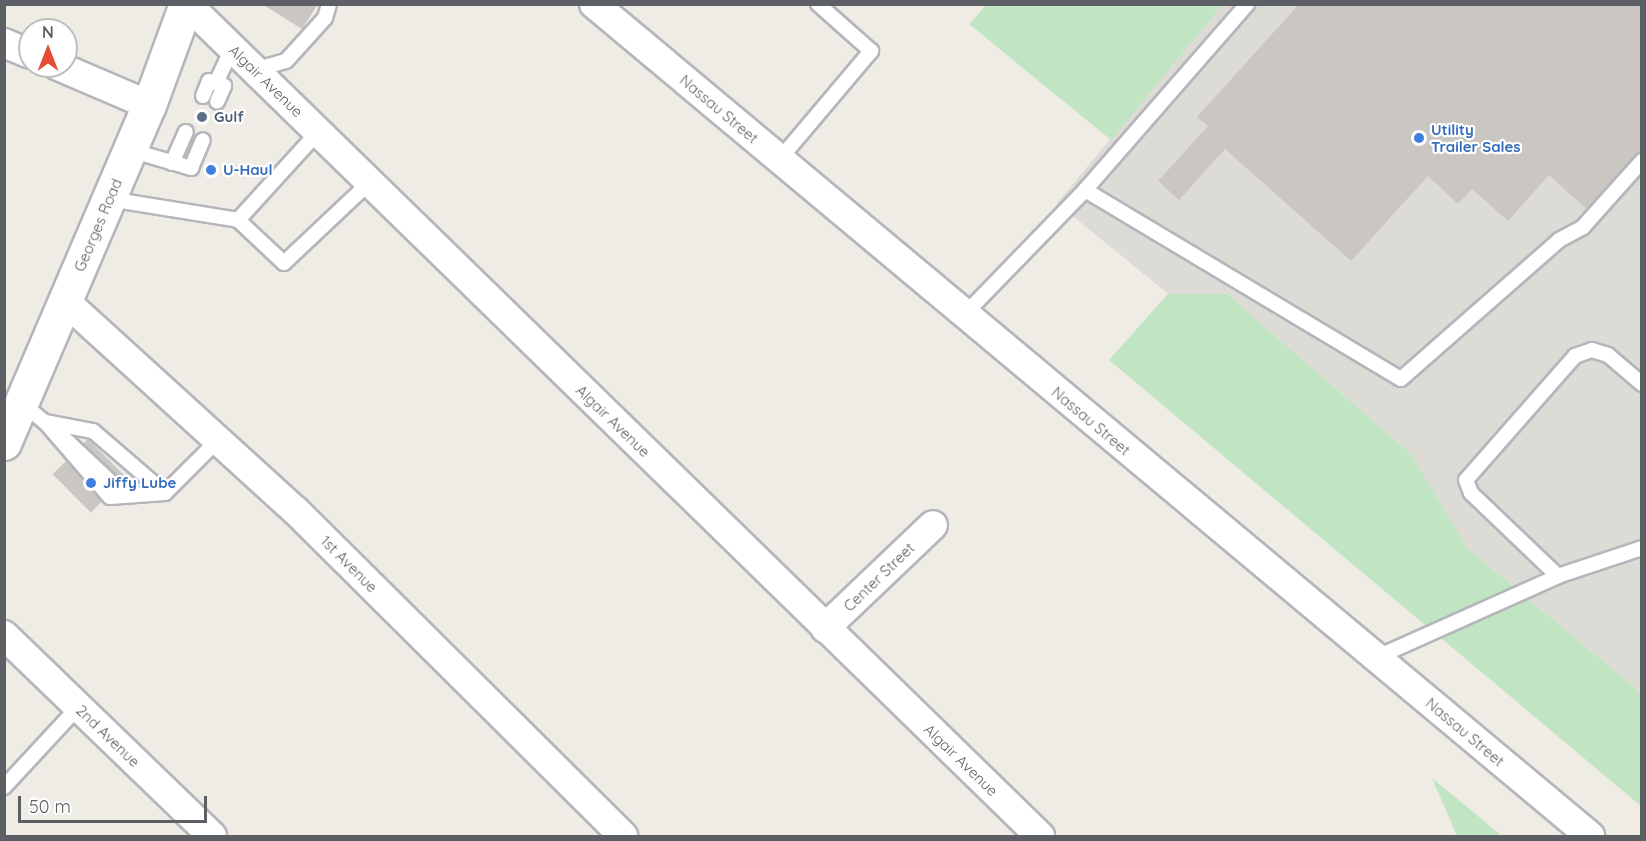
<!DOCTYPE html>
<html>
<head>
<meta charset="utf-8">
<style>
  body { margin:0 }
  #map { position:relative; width:1646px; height:841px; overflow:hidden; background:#eeece4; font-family:Quicksand,sans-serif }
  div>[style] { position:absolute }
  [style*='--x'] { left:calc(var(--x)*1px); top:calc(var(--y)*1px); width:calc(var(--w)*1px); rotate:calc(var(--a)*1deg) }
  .industrial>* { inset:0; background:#dddbd6 }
  .green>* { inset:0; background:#c1e5c3 }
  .building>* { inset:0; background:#cac6c1; transform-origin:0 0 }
  .roads { filter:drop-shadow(2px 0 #b4b6bb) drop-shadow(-2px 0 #b4b6bb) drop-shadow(0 2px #b4b6bb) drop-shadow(0 -2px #b4b6bb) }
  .lane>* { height:14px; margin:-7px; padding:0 7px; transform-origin:7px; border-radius:7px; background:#fff }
  .street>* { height:28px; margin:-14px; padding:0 14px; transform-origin:14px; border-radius:14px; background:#fff }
  .secondary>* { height:33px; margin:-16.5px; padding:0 16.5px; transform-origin:16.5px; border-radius:16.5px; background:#fff }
  .dots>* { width:16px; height:16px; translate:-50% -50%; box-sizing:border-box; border:3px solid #fff; border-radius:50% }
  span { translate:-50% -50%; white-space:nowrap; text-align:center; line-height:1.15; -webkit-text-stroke:4.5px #fff; paint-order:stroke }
  .street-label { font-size:15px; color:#5c5f64 }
  .service-label { font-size:15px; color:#4e5e75; font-weight:700 }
  .left { translate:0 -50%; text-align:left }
  .shop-label { font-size:15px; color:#366cbe; font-weight:700 }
  .frame { position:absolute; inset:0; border:6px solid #5c5f64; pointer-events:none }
  .north { position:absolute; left:18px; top:18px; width:60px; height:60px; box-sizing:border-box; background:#fff; border:2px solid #bebfc1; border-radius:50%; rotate:0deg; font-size:16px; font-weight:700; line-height:24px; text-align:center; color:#5c5f64 }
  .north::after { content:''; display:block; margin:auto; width:21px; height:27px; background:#e44d34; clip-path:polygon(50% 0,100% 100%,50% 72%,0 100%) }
  .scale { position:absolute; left:18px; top:796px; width:189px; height:27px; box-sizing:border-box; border:3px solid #5c5f64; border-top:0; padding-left:8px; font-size:18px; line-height:21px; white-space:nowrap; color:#5c5f64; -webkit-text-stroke:4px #fff; paint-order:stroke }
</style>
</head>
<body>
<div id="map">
  <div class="industrial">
    <i style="clip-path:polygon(1222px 5px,1641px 5px,1641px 693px,1467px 548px,1411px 454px,1227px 294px,1168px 294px,1057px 203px)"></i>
  </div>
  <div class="green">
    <i style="clip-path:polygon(987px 4px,1222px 4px,1222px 5px,1111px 140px,969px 24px)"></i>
    <i style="clip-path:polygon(1168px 294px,1227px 294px,1411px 454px,1467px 548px,1641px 693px,1641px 806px,1109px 360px)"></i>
    <i style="clip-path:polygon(1432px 778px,1502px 836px,1457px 836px)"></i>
  </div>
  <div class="building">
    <i style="clip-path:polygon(262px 4px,318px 4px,302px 29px)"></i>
    <i style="clip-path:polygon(1299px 4px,1642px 4px,1642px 155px,1590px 212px,1549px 175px,1508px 221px,1472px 189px,1458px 204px,1428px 176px,1351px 261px,1225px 149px,1179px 200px,1158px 181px,1208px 126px,1197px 117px)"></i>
    <i style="left:88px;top:439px;width:54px;height:50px;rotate:45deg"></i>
  </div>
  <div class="roads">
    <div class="lane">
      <i style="--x:254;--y:70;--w:33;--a:-16"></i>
      <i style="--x:286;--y:61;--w:58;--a:-47.8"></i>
      <i style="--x:325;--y:18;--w:15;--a:-74"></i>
      <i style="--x:216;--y:83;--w:38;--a:-65"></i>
      <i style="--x:203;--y:96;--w:16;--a:-68"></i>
      <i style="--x:209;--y:81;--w:16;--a:18"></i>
      <i style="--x:224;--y:86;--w:17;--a:114"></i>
      <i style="--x:130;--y:150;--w:64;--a:16.4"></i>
      <i style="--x:191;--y:168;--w:30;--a:-67"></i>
      <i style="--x:779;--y:160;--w:143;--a:-49.8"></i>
      <i style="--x:871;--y:51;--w:71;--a:-138.4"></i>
      <i style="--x:172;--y:163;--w:34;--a:-66"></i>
      <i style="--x:1085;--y:190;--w:368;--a:30.9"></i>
      <i style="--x:1401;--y:379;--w:210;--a:-41.3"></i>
      <i style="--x:1559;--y:240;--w:27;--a:-28"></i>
      <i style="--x:1583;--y:227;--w:89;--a:-48.2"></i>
      <i style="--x:109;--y:199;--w:131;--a:9.2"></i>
      <i style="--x:238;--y:220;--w:63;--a:43.1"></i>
      <i style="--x:284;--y:263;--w:117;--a:-43.3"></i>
      <i style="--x:238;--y:220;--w:119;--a:-47.7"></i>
      <i style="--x:964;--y:315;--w:174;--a:-45.9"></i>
      <i style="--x:1085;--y:190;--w:247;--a:-48.9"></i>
      <i style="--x:1642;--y:384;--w:45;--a:-139.5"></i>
      <i style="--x:1608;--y:355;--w:17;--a:-163"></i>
      <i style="--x:1592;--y:350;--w:18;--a:161"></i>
      <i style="--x:1575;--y:356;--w:165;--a:131.3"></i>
      <i style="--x:1466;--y:480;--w:14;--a:69"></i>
      <i style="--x:1471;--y:493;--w:120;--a:43.7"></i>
      <i style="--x:1558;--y:576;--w:89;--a:-18.4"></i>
      <i style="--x:22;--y:403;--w:30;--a:40"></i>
      <i style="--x:45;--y:422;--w:49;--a:10.6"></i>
      <i style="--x:93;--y:431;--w:95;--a:40.7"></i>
      <i style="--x:165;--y:493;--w:75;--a:-45"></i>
      <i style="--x:45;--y:422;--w:99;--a:49.1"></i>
      <i style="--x:110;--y:497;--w:55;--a:-4.2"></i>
      <i style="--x:65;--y:439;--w:71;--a:43.3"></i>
      <i style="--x:117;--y:488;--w:16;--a:7"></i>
      <i style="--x:1375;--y:658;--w:201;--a:-24.1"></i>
      <i style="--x:4;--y:787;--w:109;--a:-47.2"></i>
    </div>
    <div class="street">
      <i style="--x:187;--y:4;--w:1192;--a:44.29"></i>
      <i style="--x:594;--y:4;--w:1298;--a:39.87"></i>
      <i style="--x:4;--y:43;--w:28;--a:23"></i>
      <i style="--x:58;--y:66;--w:99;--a:23.2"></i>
      <i style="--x:65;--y:301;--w:312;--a:42.3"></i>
      <i style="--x:296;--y:511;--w:461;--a:44.8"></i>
      <i style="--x:825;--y:628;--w:149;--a:-43.6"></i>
      <i style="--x:4;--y:635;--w:289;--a:44"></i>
    </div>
    <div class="secondary">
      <i style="--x:4;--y:443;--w:368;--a:-66.8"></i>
      <i style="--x:149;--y:105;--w:108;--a:-69.9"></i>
    </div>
  </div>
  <div class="dots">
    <i style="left:202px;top:117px;background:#5c6f8a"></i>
    <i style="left:1419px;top:138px;background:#3f7fe0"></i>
    <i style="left:211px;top:170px;background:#3f7fe0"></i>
    <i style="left:91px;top:483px;background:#3f7fe0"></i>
  </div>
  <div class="street-label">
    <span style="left:266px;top:81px;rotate:44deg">Algair Avenue</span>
    <span style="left:719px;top:109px;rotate:40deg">Nassau Street</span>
    <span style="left:98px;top:225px;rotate:-67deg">Georges Road</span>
    <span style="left:613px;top:421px;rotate:44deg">Algair Avenue</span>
    <span style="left:1091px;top:421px;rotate:40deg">Nassau Street</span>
    <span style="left:349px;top:564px;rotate:45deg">1st Avenue</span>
    <span style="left:879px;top:577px;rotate:-44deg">Center Street</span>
    <span style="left:1465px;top:732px;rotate:40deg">Nassau Street</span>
    <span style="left:108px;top:736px;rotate:44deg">2nd Avenue</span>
    <span style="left:961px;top:760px;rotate:44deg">Algair Avenue</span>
  </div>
  <div class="service-label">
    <span class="left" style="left:214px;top:117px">Gulf</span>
  </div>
  <div class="shop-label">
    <span class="left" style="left:1431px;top:138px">Utility<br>Trailer Sales</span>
    <span class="left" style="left:223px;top:170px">U-Haul</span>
    <span class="left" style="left:103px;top:483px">Jiffy Lube</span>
  </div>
  <div class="frame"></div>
  <div class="north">N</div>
  <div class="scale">50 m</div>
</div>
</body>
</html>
